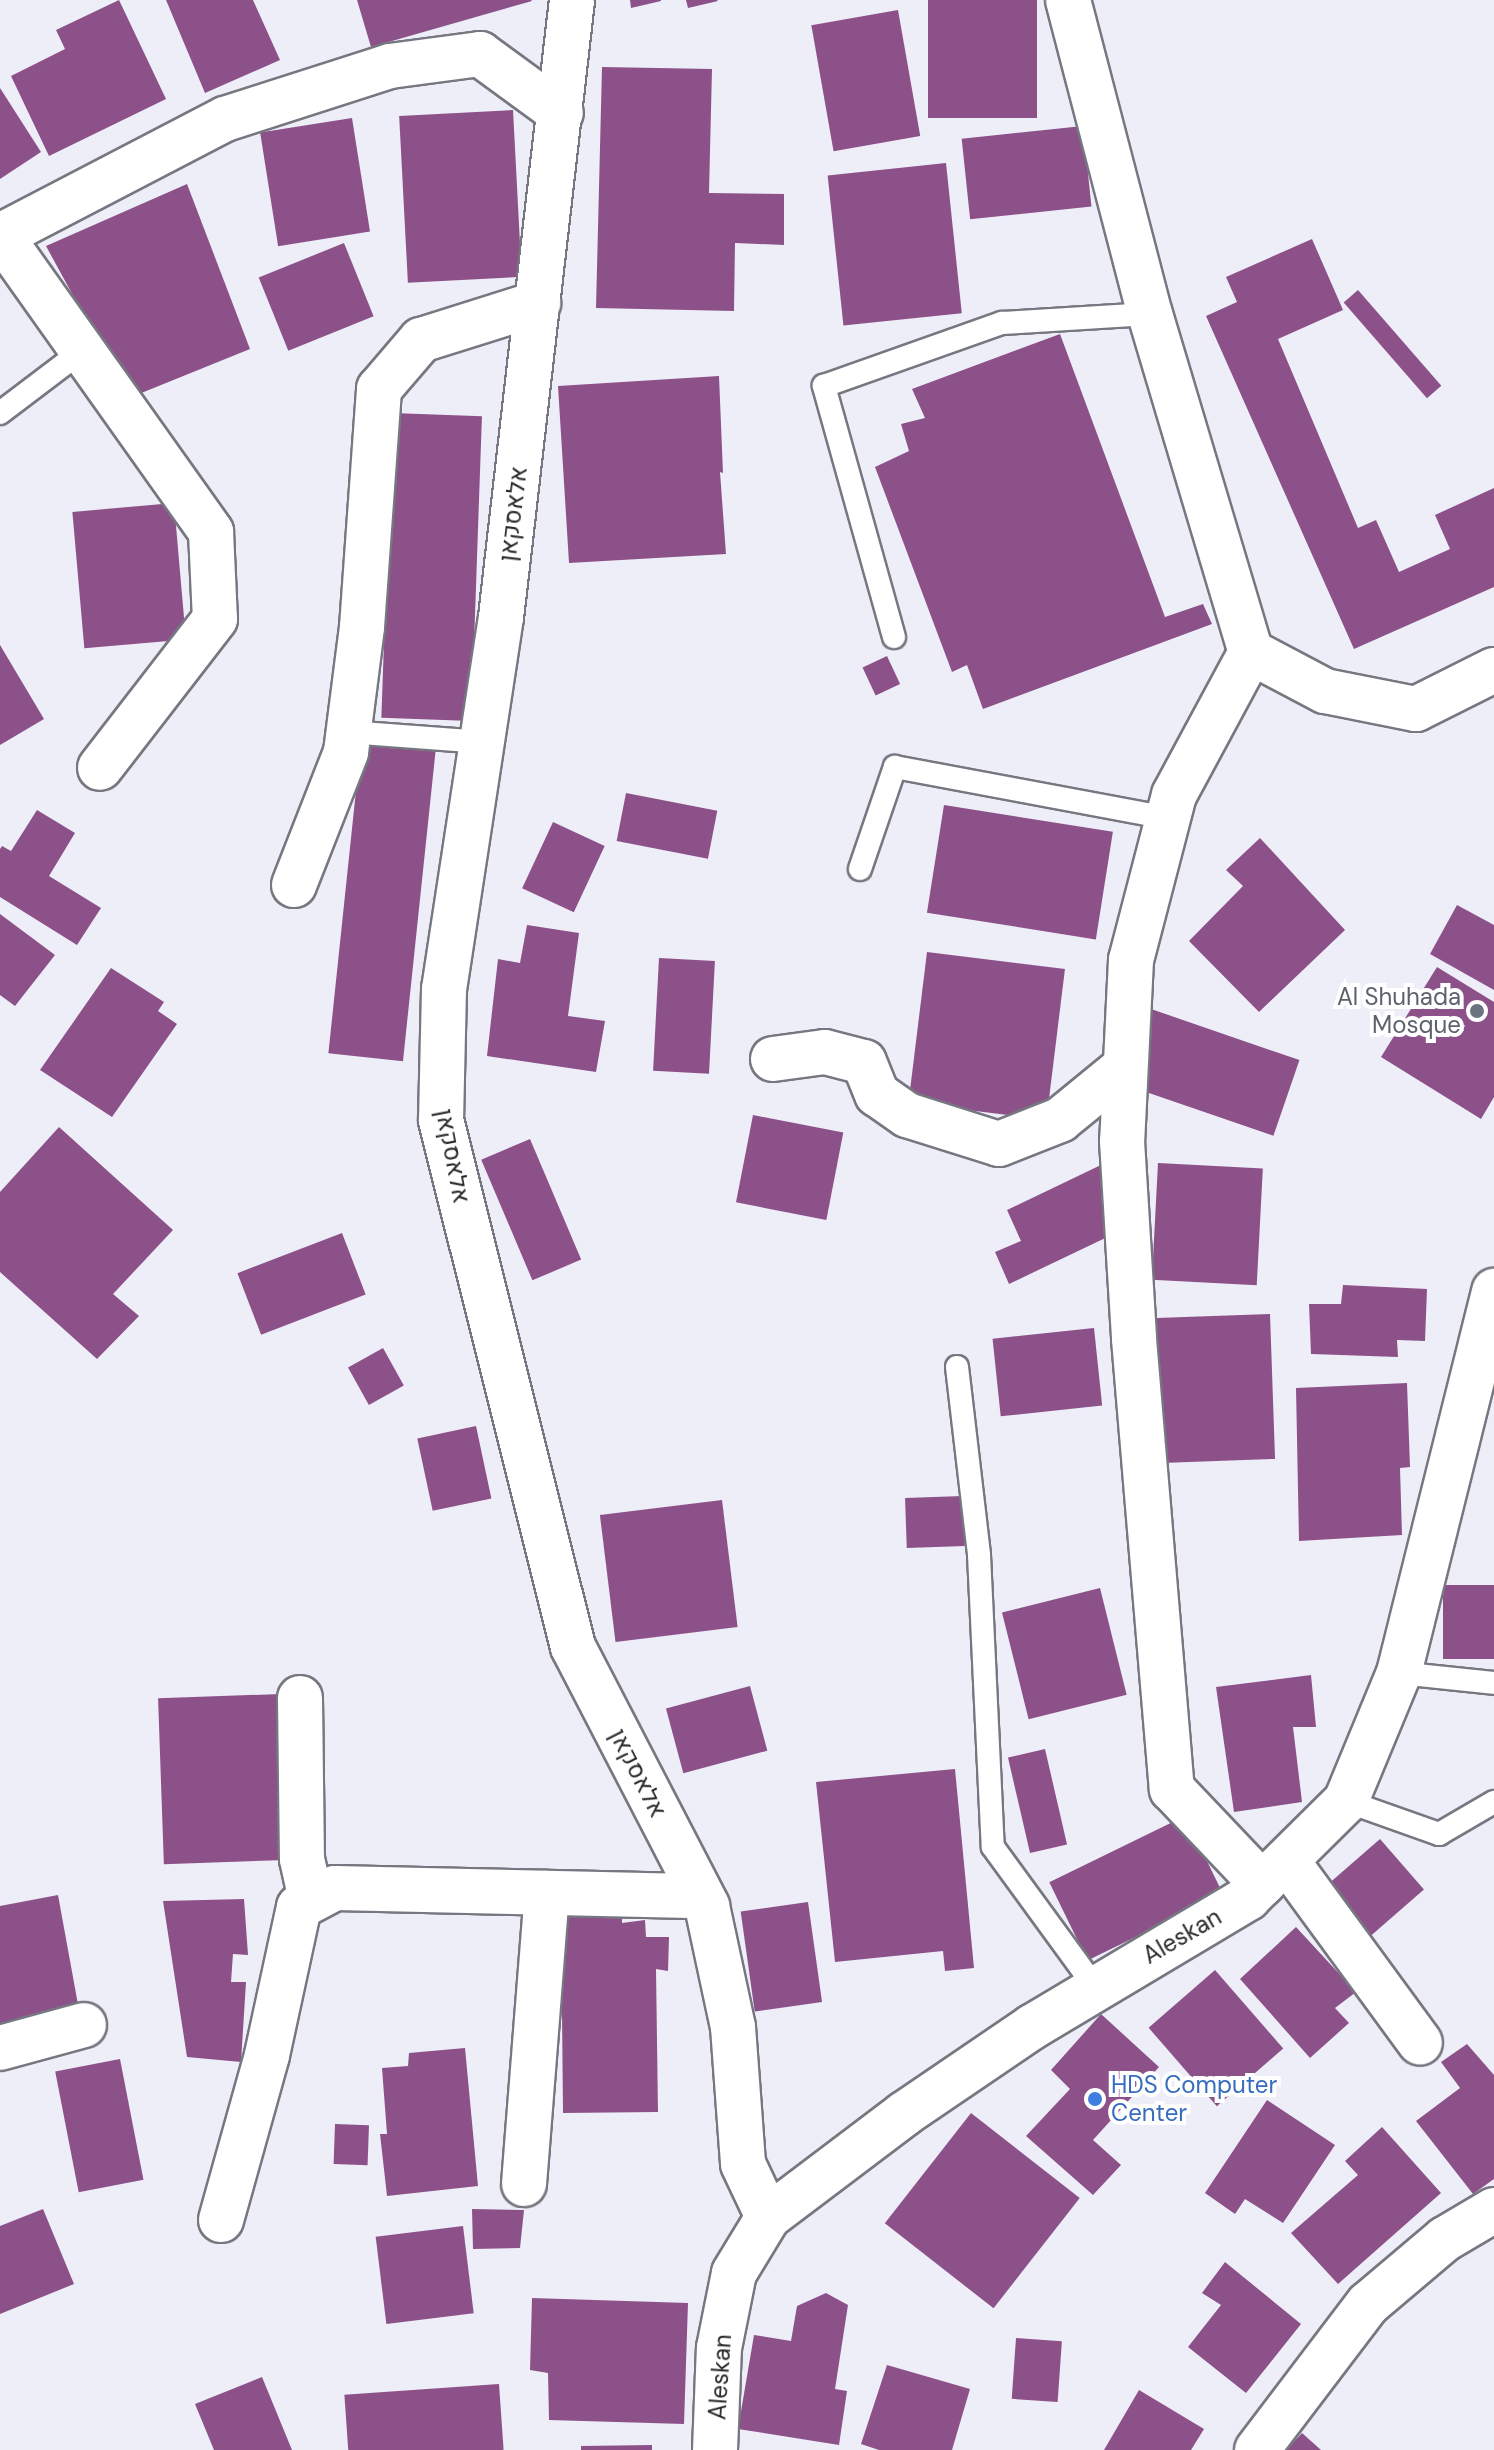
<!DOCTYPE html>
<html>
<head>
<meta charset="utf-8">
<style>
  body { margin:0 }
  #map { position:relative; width:1494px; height:2450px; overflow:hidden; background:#edeef8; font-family:"DM Sans",Heebo,sans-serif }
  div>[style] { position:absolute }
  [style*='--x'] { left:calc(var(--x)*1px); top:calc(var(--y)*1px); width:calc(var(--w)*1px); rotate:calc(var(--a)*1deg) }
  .building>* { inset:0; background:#8d5189; transform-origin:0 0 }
  .roads { filter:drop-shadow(2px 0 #767780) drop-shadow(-2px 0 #767780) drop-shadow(0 2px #767780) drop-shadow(0 -2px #767780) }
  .service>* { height:22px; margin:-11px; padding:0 11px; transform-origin:11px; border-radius:11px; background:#fff }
  .minor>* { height:44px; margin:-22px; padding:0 22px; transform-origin:22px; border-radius:22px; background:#fff }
  .tertiary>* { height:44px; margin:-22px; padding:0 22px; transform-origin:22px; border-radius:22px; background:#fff }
  .dots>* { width:22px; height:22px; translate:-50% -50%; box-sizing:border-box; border:4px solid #fff; border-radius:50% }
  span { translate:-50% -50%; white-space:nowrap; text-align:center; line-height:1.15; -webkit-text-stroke:8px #fff; paint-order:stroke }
  .street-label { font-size:24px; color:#28292c }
  .worship-label { font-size:24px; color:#5b616d }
  .right { translate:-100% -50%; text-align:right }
  .shop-label { font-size:24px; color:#366cbe }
  .left { translate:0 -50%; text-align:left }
</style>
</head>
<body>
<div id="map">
  <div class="building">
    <i style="clip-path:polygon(119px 0,166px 99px,49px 156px,11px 76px,65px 49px,56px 30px)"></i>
    <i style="clip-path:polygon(166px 0,253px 0,280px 60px,205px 93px)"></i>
    <i style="clip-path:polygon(357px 0,531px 0,532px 1px,371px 47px)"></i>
    <i style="clip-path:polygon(630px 0,661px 0,661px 1px,631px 8px)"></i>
    <i style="clip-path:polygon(686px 0,717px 0,718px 1px,688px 8px)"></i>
    <i style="left:928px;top:0;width:109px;height:118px"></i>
    <i style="left:898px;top:10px;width:128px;height:88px;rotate:80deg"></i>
    <i style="clip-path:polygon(602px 67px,712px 69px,709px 193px,784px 194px,784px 245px,735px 243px,734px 311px,596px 308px)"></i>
    <i style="clip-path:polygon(0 88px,41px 152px,0 179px)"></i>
    <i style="left:513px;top:110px;width:167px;height:114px;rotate:87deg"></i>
    <i style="left:352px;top:118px;width:115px;height:93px;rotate:81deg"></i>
    <i style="left:1083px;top:126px;width:81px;height:122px;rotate:84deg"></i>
    <i style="left:946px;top:163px;width:151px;height:119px;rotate:84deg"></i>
    <i style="clip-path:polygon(187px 184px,250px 349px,129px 398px,46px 246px)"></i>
    <i style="clip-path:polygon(1312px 239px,1343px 310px,1278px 339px,1358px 528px,1376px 520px,1399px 572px,1450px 549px,1435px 515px,1494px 488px,1494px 587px,1354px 649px,1206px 316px,1237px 302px,1226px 277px)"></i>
    <i style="left:344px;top:243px;width:79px;height:92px;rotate:68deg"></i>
    <i style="left:1358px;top:290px;width:127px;height:19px;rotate:49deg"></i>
    <i style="clip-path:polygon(1060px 334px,1165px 617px,1203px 604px,1212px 624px,983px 709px,967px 665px,952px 672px,875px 467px,909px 451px,901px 424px,925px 418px,912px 389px)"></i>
    <i style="clip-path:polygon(719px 376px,723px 473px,720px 472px,726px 554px,569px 563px,558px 386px)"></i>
    <i style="left:392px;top:413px;width:90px;height:305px;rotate:2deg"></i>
    <i style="left:174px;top:503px;width:137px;height:102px;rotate:85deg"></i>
    <i style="clip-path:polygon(0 645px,44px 719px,0 745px)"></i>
    <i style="left:887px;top:656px;width:31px;height:27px;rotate:65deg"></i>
    <i style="left:361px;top:743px;width:75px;height:312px;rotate:6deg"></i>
    <i style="left:626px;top:793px;width:93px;height:49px;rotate:11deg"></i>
    <i style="left:944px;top:805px;width:171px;height:109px;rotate:9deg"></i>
    <i style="clip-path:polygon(37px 810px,75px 833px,49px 876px,101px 908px,77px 945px,0 897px,0 849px,2px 846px,11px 851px)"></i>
    <i style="left:553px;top:822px;width:57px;height:73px;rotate:25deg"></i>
    <i style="clip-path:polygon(1260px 838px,1345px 930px,1259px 1012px,1189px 941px,1243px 886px,1226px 870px)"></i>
    <i style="clip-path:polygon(1457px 905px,1494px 925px,1494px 990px,1430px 954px)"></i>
    <i style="clip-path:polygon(0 914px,55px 955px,15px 1006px,0 995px)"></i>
    <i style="clip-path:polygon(527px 925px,579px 933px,568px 1016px,605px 1021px,596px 1072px,487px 1056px,498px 959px,520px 963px)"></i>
    <i style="left:927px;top:952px;width:139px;height:152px;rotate:7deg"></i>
    <i style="left:659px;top:958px;width:56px;height:113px;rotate:3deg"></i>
    <i style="clip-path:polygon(1437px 967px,1494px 1002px,1494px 1097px,1481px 1119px,1381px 1057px)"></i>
    <i style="clip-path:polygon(111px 968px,164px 1002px,158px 1011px,177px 1024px,112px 1117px,40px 1070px)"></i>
    <i style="left:1151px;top:1009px;width:157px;height:80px;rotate:19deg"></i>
    <i style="left:753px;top:1115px;width:92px;height:89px;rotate:11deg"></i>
    <i style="clip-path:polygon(59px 1127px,173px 1230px,113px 1294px,139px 1316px,97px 1359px,0 1272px,0 1192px)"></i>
    <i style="left:530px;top:1139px;width:131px;height:53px;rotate:67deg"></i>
    <i style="left:1158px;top:1163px;width:105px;height:117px;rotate:3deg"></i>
    <i style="clip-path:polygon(1103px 1164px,1120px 1231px,1009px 1284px,995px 1252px,1021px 1241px,1007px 1210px)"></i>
    <i style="left:342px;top:1233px;width:66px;height:112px;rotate:69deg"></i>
    <i style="clip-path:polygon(1343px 1285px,1427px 1289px,1425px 1341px,1397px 1340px,1398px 1357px,1311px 1354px,1309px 1304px,1341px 1304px)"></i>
    <i style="left:1270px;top:1314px;width:145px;height:121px;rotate:88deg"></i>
    <i style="left:1094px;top:1328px;width:78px;height:102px;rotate:84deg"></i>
    <i style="left:383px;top:1348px;width:43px;height:40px;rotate:61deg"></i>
    <i style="clip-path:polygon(1407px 1383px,1410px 1467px,1400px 1468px,1402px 1535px,1299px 1541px,1296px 1388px)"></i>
    <i style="left:476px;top:1426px;width:74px;height:60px;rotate:78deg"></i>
    <i style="left:963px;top:1496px;width:50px;height:58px;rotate:88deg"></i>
    <i style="left:722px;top:1500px;width:128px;height:123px;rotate:83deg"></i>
    <i style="left:1494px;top:1585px;width:74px;height:51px;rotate:90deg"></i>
    <i style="left:1100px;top:1588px;width:110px;height:101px;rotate:76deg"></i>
    <i style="clip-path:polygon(1311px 1675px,1316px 1727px,1293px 1727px,1302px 1802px,1234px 1812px,1216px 1687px)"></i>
    <i style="left:750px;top:1686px;width:67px;height:87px;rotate:75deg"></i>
    <i style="left:281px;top:1694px;width:166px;height:123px;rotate:88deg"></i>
    <i style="left:1045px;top:1749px;width:98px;height:38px;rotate:77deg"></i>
    <i style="clip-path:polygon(955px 1769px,974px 1968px,945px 1971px,943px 1951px,835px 1962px,816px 1782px)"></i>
    <i style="left:1185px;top:1816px;width:87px;height:151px;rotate:64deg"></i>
    <i style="left:1380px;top:1839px;width:67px;height:78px;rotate:49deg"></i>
    <i style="clip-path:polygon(58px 1895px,79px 2010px,0 2024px,0 1906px)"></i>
    <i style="clip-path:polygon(244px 1899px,248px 1955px,233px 1954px,231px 1982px,246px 1982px,241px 2062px,187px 2057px,163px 1901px)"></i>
    <i style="left:808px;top:1902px;width:101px;height:68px;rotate:82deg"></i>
    <i style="clip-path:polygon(622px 1906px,622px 1923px,645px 1920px,646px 1937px,669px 1937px,668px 1971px,656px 1969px,658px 2112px,563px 2113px,561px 1909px)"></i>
    <i style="clip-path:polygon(1296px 1927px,1356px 1992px,1335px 2008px,1349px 2023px,1310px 2058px,1240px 1979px)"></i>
    <i style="left:1215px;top:1970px;width:104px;height:88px;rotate:49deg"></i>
    <i style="clip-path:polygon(1101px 2014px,1159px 2067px,1093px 2140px,1121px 2165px,1093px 2195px,1026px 2136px,1070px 2089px,1051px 2070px)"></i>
    <i style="clip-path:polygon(1467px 2044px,1494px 2075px,1494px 2179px,1473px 2194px,1416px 2121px,1460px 2088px,1441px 2062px)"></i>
    <i style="clip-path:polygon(465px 2048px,478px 2186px,387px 2196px,380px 2134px,387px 2134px,382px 2068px,408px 2066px,409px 2053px)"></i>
    <i style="left:120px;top:2059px;width:123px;height:66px;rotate:79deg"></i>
    <i style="clip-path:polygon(1267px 2100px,1335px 2145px,1283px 2223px,1245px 2199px,1235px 2214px,1205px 2193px)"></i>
    <i style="left:971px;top:2113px;width:138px;height:140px;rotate:38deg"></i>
    <i style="left:335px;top:2124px;width:34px;height:40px;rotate:2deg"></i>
    <i style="clip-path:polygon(1382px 2127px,1441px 2193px,1338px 2284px,1291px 2233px,1358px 2175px,1345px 2161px)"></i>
    <i style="clip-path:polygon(43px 2209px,74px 2284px,0 2314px,0 2226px)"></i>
    <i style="clip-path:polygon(472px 2209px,524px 2210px,520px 2248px,473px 2249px)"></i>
    <i style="left:463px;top:2226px;width:88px;height:88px;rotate:83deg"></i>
    <i style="clip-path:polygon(1225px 2262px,1301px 2324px,1246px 2393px,1188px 2347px,1221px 2305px,1202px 2293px)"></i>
    <i style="clip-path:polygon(826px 2293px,848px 2305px,835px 2389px,847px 2391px,839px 2445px,738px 2429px,754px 2335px,791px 2341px,797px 2306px)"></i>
    <i style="clip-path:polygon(532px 2298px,688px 2303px,684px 2424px,549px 2420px,548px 2373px,530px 2370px)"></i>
    <i style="left:1016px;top:2338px;width:46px;height:61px;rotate:4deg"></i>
    <i style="clip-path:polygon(887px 2365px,970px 2389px,952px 2450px,879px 2450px,861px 2444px)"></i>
    <i style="clip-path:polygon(262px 2377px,292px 2450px,214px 2450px,195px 2404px)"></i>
    <i style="left:499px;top:2384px;width:66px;height:155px;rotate:86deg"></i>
    <i style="clip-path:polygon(1139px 2390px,1204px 2429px,1191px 2450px,1104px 2450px)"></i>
    <i style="clip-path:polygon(1302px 2433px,1321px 2450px,1286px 2450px)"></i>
    <i style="clip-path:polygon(652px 2445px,652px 2450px,581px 2450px,581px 2446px)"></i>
  </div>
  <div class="roads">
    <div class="service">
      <i style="--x:0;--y:413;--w:104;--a:-37.2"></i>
      <i style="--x:894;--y:637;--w:261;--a:-105.6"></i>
      <i style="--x:824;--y:386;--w:189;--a:-19.5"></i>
      <i style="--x:1002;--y:323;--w:148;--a:-3.5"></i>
      <i style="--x:349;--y:732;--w:133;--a:4.3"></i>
      <i style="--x:860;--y:869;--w:108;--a:-71.1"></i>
      <i style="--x:895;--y:767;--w:278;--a:10.6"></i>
      <i style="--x:957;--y:1367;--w:189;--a:83.3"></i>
      <i style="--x:979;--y:1555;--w:292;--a:87.3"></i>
      <i style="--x:993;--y:1847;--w:175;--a:53.9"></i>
      <i style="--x:1399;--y:1673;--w:96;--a:6"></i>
      <i style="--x:1346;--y:1801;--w:99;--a:19.5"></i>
      <i style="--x:1439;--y:1834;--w:64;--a:-30.2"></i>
    </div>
    <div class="minor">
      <i style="--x:572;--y:0;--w:621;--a:96.56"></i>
      <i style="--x:501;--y:617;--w:376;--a:98.7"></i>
      <i style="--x:444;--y:989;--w:131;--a:91.3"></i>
      <i style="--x:441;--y:1120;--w:543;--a:75.94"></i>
      <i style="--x:573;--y:1647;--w:292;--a:62.6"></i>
      <i style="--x:707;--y:1906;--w:124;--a:77.9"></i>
      <i style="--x:733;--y:2027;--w:137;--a:85.8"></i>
      <i style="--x:743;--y:2164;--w:59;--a:64.7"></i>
      <i style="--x:1068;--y:0;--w:325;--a:75.4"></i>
      <i style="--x:1150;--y:314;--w:353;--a:73.4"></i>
      <i style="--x:1251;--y:652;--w:84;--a:27.8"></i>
      <i style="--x:1325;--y:691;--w:93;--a:11.2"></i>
      <i style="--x:1416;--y:709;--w:87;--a:-26.6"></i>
      <i style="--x:0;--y:236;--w:254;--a:-27.5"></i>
      <i style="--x:225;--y:119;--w:173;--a:-17.8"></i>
      <i style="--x:390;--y:66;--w:91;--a:-7.6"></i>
      <i style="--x:480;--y:54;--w:100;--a:36.1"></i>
      <i style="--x:1;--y:236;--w:363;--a:54.6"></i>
      <i style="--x:211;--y:532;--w:87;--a:87.4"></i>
      <i style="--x:215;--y:619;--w:188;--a:127.7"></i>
      <i style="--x:1251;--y:652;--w:162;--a:118.3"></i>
      <i style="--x:1174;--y:795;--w:171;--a:104.6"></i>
      <i style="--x:1131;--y:960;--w:181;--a:92.8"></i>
      <i style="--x:1122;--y:1141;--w:198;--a:86.5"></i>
      <i style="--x:1134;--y:1339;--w:452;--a:85.2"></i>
      <i style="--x:1172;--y:1789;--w:131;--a:46.5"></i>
      <i style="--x:294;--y:885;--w:143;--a:-68.6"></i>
      <i style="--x:346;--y:752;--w:126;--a:-82.7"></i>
      <i style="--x:362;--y:627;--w:239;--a:-85.9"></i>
      <i style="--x:379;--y:389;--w:65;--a:-49.4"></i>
      <i style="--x:421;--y:340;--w:123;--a:-17.5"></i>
      <i style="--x:773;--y:1059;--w:52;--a:-7.7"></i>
      <i style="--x:825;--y:1052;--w:40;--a:14.4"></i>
      <i style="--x:864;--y:1062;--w:35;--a:68"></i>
      <i style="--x:877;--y:1094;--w:37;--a:35"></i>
      <i style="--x:907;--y:1115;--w:96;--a:17.5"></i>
      <i style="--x:999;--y:1144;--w:66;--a:-21.5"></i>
      <i style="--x:1060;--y:1120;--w:84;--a:-39.2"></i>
      <i style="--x:300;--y:1698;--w:161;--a:89.3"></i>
      <i style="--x:302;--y:1859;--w:42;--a:77.6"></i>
      <i style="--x:1287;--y:1861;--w:225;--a:53.8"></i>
      <i style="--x:0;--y:2048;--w:87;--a:-15.3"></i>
      <i style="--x:524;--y:2184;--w:292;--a:-85.5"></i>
      <i style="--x:221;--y:2220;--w:171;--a:-74.4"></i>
      <i style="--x:267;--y:2055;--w:151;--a:-77.8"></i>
      <i style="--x:299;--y:1907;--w:41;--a:-27.8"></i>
      <i style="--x:335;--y:1888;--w:366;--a:1.3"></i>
      <i style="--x:1257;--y:2450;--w:183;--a:-52.8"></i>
      <i style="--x:1368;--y:2304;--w:101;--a:-40.2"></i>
      <i style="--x:1445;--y:2239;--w:57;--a:-30.6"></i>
    </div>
    <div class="tertiary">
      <i style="--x:715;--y:2450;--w:102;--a:-87.8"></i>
      <i style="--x:719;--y:2348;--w:76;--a:-78.7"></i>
      <i style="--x:734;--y:2273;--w:66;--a:-58.7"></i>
      <i style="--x:768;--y:2217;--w:171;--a:-37.1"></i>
      <i style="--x:904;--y:2114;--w:155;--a:-34.2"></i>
      <i style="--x:1032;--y:2027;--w:252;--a:-30.8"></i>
      <i style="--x:1248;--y:1898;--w:138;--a:-44.7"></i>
      <i style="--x:1346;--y:1801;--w:139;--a:-67.5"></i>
      <i style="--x:1399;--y:1673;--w:394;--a:-76"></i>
    </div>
  </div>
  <div class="dots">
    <i style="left:1477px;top:1011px;background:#6b7280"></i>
    <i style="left:1095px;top:2099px;background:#3f7fe0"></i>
  </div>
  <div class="street-label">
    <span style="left:513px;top:514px;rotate:-83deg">אלאסקאן</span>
    <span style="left:453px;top:1156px;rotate:79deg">אלאסקאן</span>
    <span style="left:638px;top:1773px;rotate:63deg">אלאסקאן</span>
    <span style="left:1182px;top:1936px;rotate:-30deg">Aleskan</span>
    <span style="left:720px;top:2377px;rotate:-86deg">Aleskan</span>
  </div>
  <div class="worship-label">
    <span class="right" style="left:1461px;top:1011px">Al Shuhada<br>Mosque</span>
  </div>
  <div class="shop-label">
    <span class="left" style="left:1111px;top:2099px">HDS Computer<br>Center</span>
  </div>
</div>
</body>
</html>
